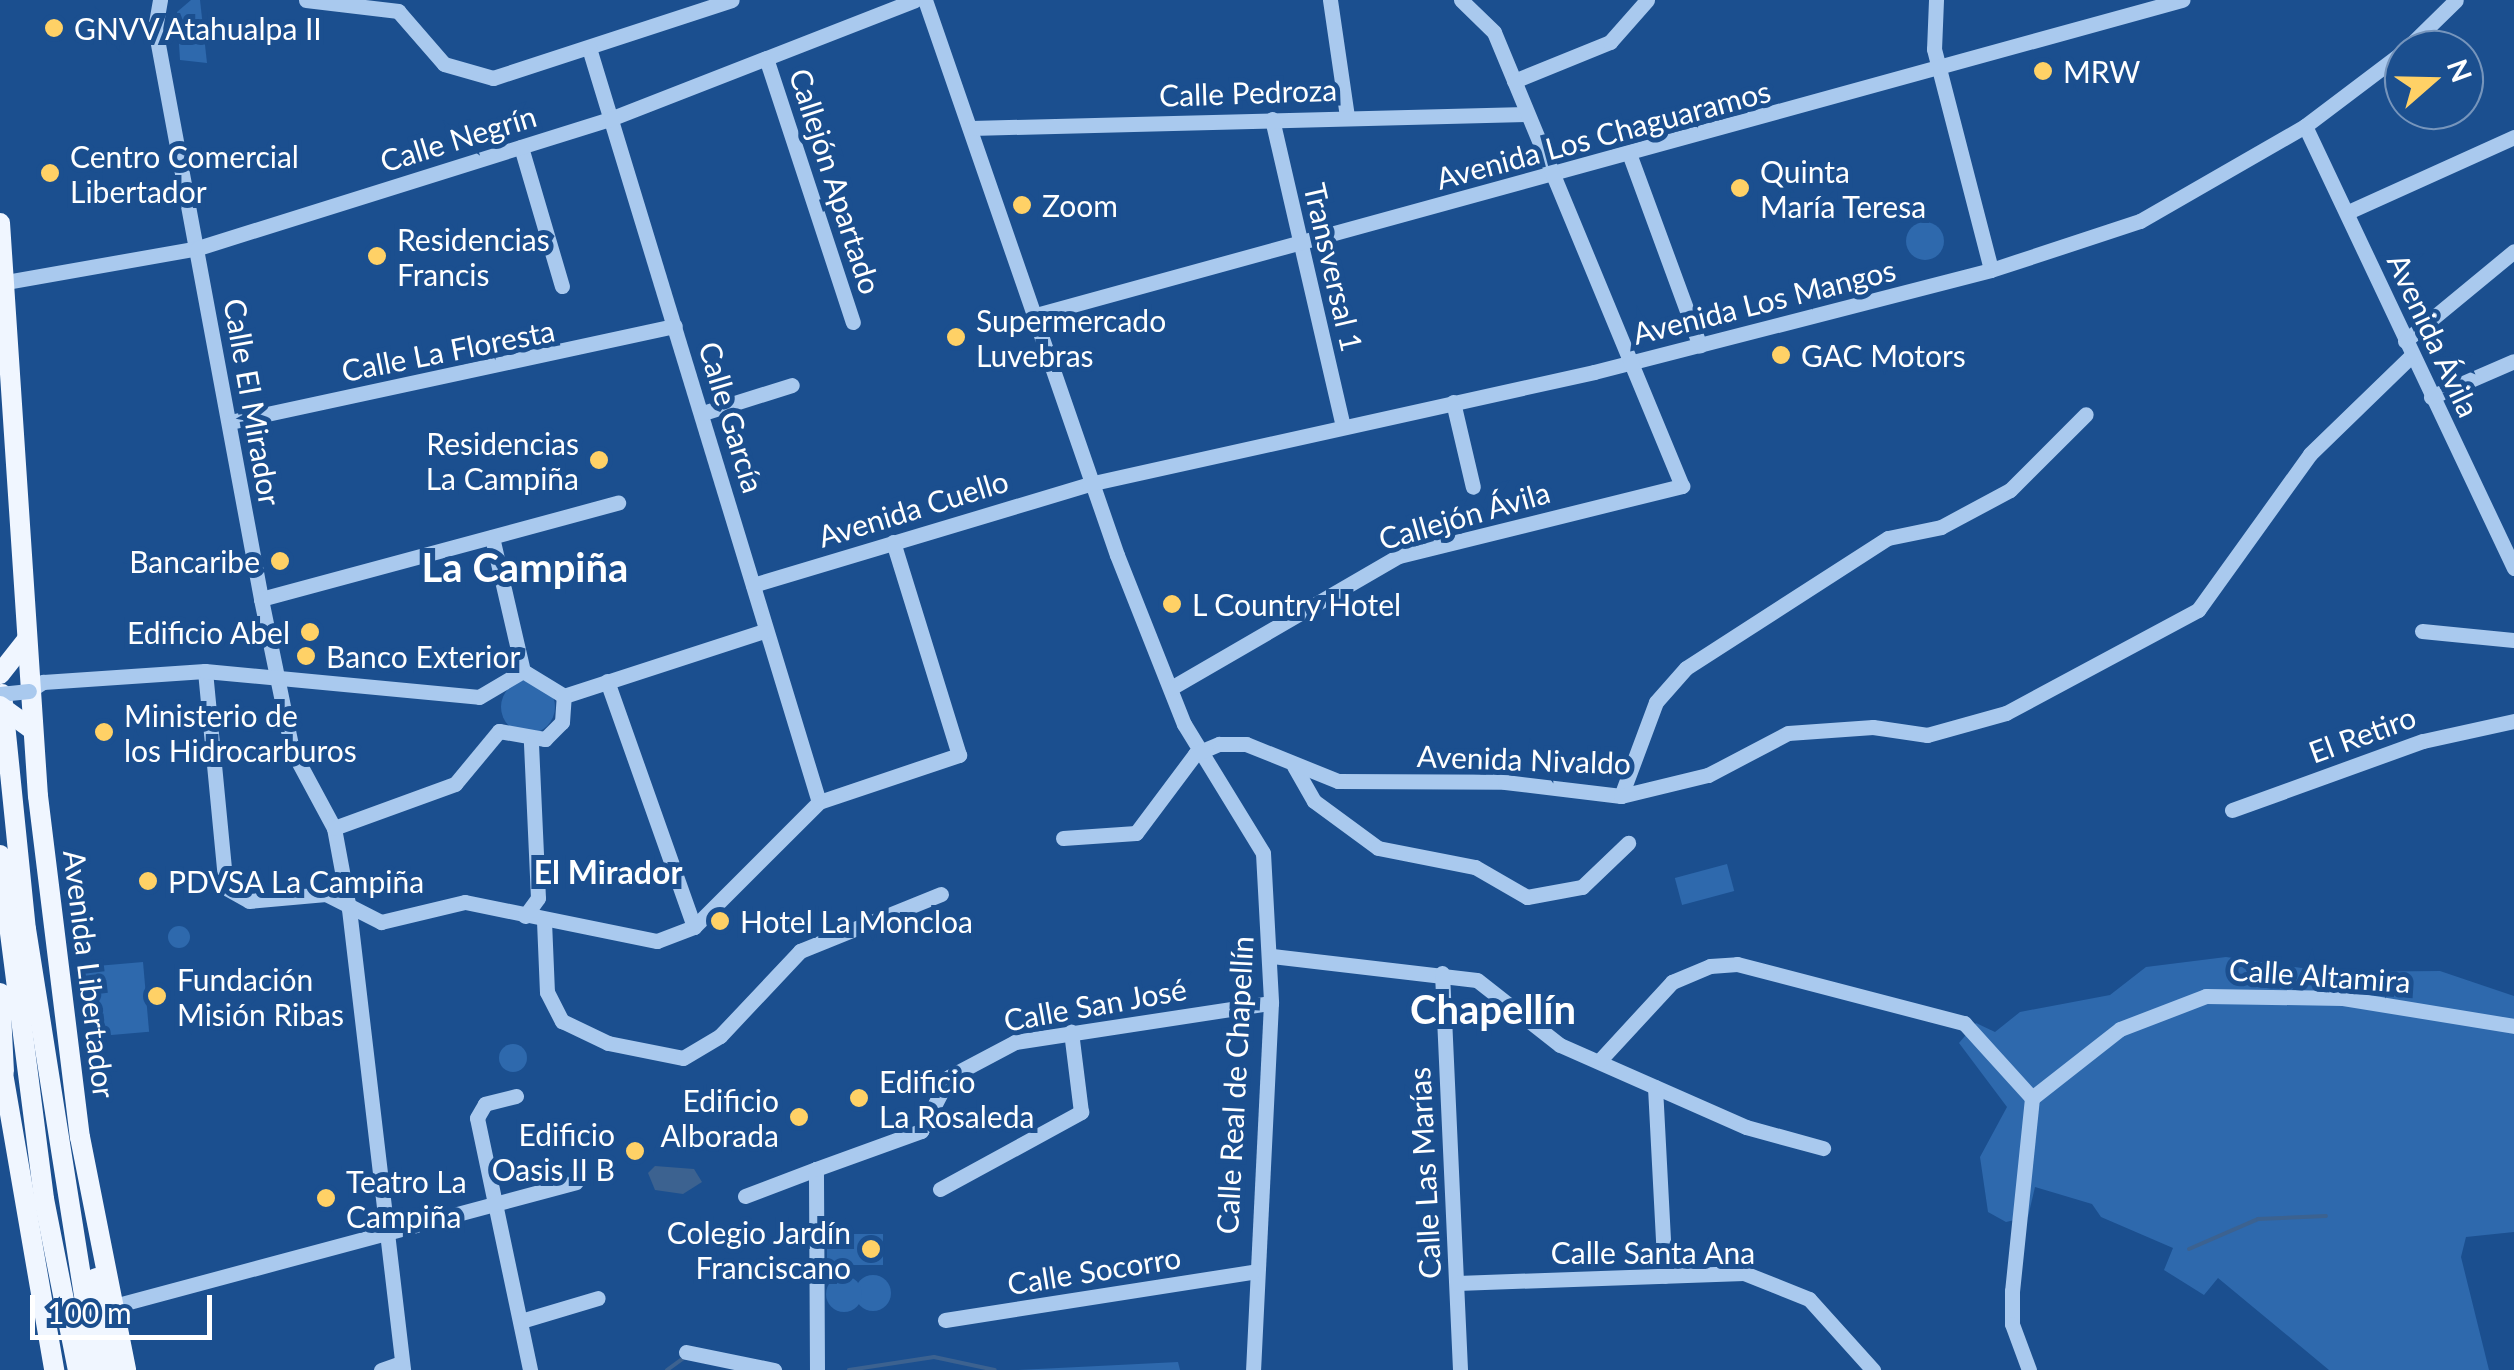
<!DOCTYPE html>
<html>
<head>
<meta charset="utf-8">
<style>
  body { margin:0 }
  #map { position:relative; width:2514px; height:1370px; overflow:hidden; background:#1b4f8f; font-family:Lato,sans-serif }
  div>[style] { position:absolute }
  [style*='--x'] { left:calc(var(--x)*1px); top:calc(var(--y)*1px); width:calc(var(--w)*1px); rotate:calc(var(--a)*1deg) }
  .green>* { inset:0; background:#2e69ad; transform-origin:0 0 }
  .round { border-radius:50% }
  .water>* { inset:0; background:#3c6290 }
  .stream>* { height:4px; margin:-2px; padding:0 2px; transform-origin:2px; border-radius:2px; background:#3c6290 }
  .minor>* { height:15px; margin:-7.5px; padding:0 7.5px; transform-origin:7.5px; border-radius:7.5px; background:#a9c9ee }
  .major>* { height:20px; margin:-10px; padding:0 10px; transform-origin:10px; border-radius:10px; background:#f0f6ff }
  .minor-bridge>* { height:15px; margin:-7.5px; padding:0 7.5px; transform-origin:7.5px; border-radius:7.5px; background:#a9c9ee }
  .major-bridge>* { height:20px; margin:-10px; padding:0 10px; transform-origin:10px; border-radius:10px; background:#f0f6ff }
  .dots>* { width:28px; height:28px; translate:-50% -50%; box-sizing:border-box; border:5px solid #1b4f8f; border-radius:50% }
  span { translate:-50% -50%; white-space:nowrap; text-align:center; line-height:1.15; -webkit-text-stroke:10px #1b4f8f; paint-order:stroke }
  .poi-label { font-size:30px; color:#fff }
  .left { translate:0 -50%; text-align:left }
  .right { translate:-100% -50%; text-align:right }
  .street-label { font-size:30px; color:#fff }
  .neighbourhood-label { font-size:32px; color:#fff; font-weight:700 }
  .district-label { font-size:40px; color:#fff; font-weight:700 }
  .north { position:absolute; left:2384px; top:30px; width:100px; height:100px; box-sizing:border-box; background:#1b4f8f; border:2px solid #7695bc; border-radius:50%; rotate:70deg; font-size:28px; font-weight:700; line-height:40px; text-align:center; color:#fff }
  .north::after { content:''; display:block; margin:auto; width:35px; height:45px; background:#ffd166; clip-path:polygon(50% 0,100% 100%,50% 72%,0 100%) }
  .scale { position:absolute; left:30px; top:1295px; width:182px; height:45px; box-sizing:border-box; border:5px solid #fff; border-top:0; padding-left:12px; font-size:30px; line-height:35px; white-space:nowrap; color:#fff; -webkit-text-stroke:8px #1b4f8f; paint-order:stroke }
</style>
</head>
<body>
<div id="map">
  <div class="green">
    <i style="clip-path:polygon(191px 0,200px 0,207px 63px,180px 60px,177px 12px)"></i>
    <i class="round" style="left:1906px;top:222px;width:38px;height:38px"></i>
    <i class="round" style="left:501px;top:680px;width:54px;height:54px"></i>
    <i style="left:1727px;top:864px;width:28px;height:54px;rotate:75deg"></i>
    <i class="round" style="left:168px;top:926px;width:22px;height:22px"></i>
    <i style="clip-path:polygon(2226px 957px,2329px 972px,2440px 971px,2514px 996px,2514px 1232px,2466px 1237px,2461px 1257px,2489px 1370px,2329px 1370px,2218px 1278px,2204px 1295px,2164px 1270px,2173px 1248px,2101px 1217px,2092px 1204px,2035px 1187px,2028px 1217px,2006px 1222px,1988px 1212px,1980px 1157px,2007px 1107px,1959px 1043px,1976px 1023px,1995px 1032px,2020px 1012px,2110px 995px,2146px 967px)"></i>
    <i style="left:143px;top:962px;width:70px;height:61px;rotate:85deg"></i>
    <i class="round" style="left:499px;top:1044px;width:28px;height:28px"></i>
    <i style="left:827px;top:1234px;width:56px;height:31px"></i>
    <i class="round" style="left:855px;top:1275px;width:36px;height:36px"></i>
    <i class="round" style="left:826px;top:1276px;width:36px;height:36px"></i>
    <i style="clip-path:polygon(1178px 1362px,1180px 1370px,1018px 1370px)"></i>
  </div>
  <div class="water">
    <i style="clip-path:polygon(655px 1166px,694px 1169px,702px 1182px,683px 1194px,655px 1190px,648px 1173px)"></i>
  </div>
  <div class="stream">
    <i style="--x:2189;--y:1249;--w:75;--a:-23.5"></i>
    <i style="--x:2258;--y:1219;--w:68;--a:-2.5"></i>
    <i style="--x:667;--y:1370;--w:22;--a:-36"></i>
    <i style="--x:849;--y:1370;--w:86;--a:-8.7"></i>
    <i style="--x:934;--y:1357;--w:62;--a:12"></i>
  </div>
  <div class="minor">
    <i style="--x:160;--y:0;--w:28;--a:100"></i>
    <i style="--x:155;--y:28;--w:581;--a:79.48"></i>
    <i style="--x:261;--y:599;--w:154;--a:78.4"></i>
    <i style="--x:292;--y:750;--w:89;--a:61.7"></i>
    <i style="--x:334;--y:828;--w:82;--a:79.5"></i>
    <i style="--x:349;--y:909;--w:464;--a:83.3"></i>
    <i style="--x:306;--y:0;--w:93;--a:6.8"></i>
    <i style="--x:398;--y:11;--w:70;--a:49"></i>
    <i style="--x:444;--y:64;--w:51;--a:15.9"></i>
    <i style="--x:493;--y:78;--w:251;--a:-18.1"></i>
    <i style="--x:925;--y:0;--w:587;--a:70.92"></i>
    <i style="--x:1117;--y:555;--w:182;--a:68.4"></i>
    <i style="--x:1184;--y:724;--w:151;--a:58.5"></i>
    <i style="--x:1263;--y:853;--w:150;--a:86.9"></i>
    <i style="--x:1271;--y:1003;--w:367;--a:92.8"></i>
    <i style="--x:1330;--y:0;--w:117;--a:81.7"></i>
    <i style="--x:1936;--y:0;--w:49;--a:92.3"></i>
    <i style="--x:1934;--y:49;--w:228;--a:75.5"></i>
    <i style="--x:589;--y:48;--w:788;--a:73.04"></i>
    <i style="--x:2405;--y:50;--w:71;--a:-44.4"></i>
    <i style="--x:766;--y:58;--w:278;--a:71.8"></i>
    <i style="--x:1514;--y:81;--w:104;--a:-22.1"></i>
    <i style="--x:1610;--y:42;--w:56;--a:-48.6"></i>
    <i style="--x:1272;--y:119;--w:316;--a:77"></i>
    <i style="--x:2305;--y:126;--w:489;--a:64.7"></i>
    <i style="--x:971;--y:128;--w:556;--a:-1.44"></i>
    <i style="--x:521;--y:147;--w:145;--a:73.6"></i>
    <i style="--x:1630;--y:156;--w:202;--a:69.8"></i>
    <i style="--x:2348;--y:212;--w:182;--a:-24.3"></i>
    <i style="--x:0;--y:283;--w:201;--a:-10"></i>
    <i style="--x:198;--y:248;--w:432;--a:-17.4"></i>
    <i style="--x:610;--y:119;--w:327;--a:-21.3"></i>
    <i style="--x:1036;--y:315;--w:1189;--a:-15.37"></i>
    <i style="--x:2405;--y:341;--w:141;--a:-39.5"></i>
    <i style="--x:2431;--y:397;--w:90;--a:-23.4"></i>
    <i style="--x:1453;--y:402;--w:87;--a:76.8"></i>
    <i style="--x:703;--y:413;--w:93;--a:-17.5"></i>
    <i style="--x:230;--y:422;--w:455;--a:-12.2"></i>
    <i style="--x:492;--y:537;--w:138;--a:77"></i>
    <i style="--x:753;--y:585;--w:351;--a:-16.7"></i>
    <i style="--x:1089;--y:484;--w:517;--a:-12.5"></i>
    <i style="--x:1594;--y:372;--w:410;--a:-14.4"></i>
    <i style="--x:1991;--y:270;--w:157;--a:-18.2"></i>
    <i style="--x:2140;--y:221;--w:190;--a:-29.9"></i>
    <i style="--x:2305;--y:126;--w:124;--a:-37.1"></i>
    <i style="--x:261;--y:599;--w:370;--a:-15.1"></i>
    <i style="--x:2422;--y:631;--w:92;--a:5.6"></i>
    <i style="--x:205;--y:671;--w:218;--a:84.5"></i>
    <i style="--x:226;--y:888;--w:26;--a:29"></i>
    <i style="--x:249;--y:901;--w:77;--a:-5.2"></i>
    <i style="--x:326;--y:894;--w:62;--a:27"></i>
    <i style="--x:381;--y:922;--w:86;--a:-13.4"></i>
    <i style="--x:465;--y:902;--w:196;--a:11.5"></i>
    <i style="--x:657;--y:941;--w:40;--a:-21"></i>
    <i style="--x:694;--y:927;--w:177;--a:-45"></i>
    <i style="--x:819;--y:802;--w:148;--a:-18.6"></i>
    <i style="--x:959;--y:755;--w:223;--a:-107.2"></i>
    <i style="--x:607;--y:681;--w:261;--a:70.5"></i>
    <i style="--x:1171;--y:688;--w:263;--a:-30.1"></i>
    <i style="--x:1399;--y:556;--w:292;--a:-13.9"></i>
    <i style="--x:1682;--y:486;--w:491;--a:-112.5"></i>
    <i style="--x:1494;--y:32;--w:46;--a:-135.9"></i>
    <i style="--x:29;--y:691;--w:17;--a:-33"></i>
    <i style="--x:43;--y:682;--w:162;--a:-3.9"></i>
    <i style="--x:205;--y:671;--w:275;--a:5.4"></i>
    <i style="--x:479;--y:697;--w:51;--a:-30.6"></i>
    <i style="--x:523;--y:671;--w:48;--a:31.4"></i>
    <i style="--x:564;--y:696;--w:210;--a:-18"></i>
    <i style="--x:1294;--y:766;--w:40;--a:60.3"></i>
    <i style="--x:1314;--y:801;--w:79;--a:36.3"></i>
    <i style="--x:1378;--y:848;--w:99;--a:11.1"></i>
    <i style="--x:1475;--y:867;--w:60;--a:30"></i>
    <i style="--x:1527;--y:897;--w:56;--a:-10.3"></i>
    <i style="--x:1582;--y:887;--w:64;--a:-43.7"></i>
    <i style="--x:1621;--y:796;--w:100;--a:-69.6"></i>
    <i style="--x:1656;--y:702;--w:45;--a:-48.6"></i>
    <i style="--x:1686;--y:668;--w:240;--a:-32.8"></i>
    <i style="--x:1888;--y:538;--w:54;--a:-11.7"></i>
    <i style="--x:1941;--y:527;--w:78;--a:-28.2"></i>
    <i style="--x:2010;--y:490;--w:107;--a:-45"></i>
    <i style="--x:2232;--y:810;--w:203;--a:-19.9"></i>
    <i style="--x:2423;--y:741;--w:93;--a:-12.4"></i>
    <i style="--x:334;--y:828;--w:129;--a:-20"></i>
    <i style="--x:455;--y:784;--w:69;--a:-50.3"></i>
    <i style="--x:499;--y:731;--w:47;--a:9.9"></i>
    <i style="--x:545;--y:739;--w:24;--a:-45"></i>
    <i style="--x:562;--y:722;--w:26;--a:-86"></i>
    <i style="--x:1063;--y:838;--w:73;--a:-3.9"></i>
    <i style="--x:1136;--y:833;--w:99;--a:-53.2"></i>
    <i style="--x:1195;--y:754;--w:26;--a:-23"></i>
    <i style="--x:1219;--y:744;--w:27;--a:0"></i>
    <i style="--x:1246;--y:744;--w:99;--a:21.9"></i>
    <i style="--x:1338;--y:781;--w:167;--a:0.3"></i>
    <i style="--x:1505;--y:782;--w:117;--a:6.9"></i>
    <i style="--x:1621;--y:796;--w:89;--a:-13.6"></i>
    <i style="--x:1708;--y:775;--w:90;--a:-27.7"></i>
    <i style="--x:1788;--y:733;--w:85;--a:-4"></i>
    <i style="--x:1873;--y:727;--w:55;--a:8.4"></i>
    <i style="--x:1927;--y:735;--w:82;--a:-15.6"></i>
    <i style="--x:2006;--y:713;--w:218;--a:-28.2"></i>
    <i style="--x:2198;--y:610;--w:192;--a:-54.3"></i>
    <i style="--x:2310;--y:454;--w:142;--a:-44.1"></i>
    <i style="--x:525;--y:916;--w:22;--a:-54"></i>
    <i style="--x:538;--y:898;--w:155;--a:-92.6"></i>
    <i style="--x:544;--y:921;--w:71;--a:87.6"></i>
    <i style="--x:547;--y:992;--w:33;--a:63"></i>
    <i style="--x:562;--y:1021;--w:51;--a:25.6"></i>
    <i style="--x:608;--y:1043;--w:76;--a:11.3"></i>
    <i style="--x:683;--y:1058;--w:43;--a:-30.7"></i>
    <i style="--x:720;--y:1036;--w:117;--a:-46.7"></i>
    <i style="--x:800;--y:951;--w:152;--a:-22"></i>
    <i style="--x:1272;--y:956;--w:206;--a:6.7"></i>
    <i style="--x:1477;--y:980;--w:105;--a:38.1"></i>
    <i style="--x:1560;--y:1045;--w:203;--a:23.8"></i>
    <i style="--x:1746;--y:1127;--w:80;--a:15.3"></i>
    <i style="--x:1442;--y:973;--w:397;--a:87.4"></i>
    <i style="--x:1601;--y:1059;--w:105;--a:-47.3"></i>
    <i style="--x:1672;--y:982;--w:41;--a:-22.8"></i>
    <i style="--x:1710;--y:966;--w:27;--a:-4"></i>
    <i style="--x:1737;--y:964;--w:235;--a:14.6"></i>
    <i style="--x:1964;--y:1023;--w:101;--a:47.8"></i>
    <i style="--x:2032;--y:1098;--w:194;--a:95.9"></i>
    <i style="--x:2012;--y:1291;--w:33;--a:90"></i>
    <i style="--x:2012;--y:1324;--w:49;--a:69.7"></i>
    <i style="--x:1655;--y:1087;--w:189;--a:87"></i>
    <i style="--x:516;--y:1096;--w:32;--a:166"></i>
    <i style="--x:485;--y:1104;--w:16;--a:120"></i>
    <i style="--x:477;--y:1118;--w:258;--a:78.1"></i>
    <i style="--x:2032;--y:1098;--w:112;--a:-38.1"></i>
    <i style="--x:2120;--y:1029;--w:92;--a:-21"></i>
    <i style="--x:2206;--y:996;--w:137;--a:0.8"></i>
    <i style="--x:2343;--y:998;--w:173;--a:9.3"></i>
    <i style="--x:940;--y:1189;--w:161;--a:-28.6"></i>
    <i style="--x:1081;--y:1112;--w:81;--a:-97.1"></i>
    <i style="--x:745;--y:1196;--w:76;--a:-20.8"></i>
    <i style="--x:1457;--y:1283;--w:287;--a:-2"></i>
    <i style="--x:1744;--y:1273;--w:70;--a:21.8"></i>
    <i style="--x:1809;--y:1299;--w:96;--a:48"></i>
    <i style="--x:114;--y:1306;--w:478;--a:-15"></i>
    <i style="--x:945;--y:1320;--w:311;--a:-8.9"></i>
    <i style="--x:521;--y:1321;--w:80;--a:-16.6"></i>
    <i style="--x:686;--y:1352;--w:90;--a:11.6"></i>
    <i style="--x:381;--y:1370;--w:21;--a:-19"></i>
    <i style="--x:817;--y:1370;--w:201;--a:-90.3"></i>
    <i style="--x:816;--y:1169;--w:112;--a:-19.9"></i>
    <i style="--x:921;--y:1131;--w:61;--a:-62.6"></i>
    <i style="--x:949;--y:1077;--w:75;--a:-27.9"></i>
    <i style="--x:1015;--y:1042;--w:259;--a:-8.7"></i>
  </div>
  <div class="major">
    <i style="--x:0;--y:223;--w:574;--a:86.21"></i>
    <i style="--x:38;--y:796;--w:344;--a:83"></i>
    <i style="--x:80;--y:1137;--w:237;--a:78.8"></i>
    <i style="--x:2;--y:694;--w:236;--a:84.2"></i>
    <i style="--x:26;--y:929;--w:447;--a:81"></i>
    <i style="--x:0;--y:855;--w:347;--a:82.7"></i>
    <i style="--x:44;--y:1199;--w:174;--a:78.8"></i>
    <i style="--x:0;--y:993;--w:78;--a:87.1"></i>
    <i style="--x:0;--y:1056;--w:319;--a:80.2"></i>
    <i style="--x:96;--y:1278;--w:93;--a:80.7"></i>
  </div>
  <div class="minor-bridge">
    <i style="--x:0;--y:694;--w:29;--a:-6"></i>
  </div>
  <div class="major-bridge">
    <i style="--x:0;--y:674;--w:42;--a:-51.8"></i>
    <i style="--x:0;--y:706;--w:39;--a:36"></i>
  </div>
  <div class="dots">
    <i style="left:54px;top:28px;background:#ffd166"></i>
    <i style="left:2043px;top:71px;background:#ffd166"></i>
    <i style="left:50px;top:173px;background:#ffd166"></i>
    <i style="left:1740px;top:188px;background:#ffd166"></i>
    <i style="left:1022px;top:205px;background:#ffd166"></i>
    <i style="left:377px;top:256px;background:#ffd166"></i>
    <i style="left:956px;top:337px;background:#ffd166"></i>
    <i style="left:1781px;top:355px;background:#ffd166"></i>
    <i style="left:599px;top:460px;background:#ffd166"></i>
    <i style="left:280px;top:561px;background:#ffd166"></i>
    <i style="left:1172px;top:604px;background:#ffd166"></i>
    <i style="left:310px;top:632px;background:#ffd166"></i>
    <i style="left:306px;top:656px;background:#ffd166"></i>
    <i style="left:104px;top:732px;background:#ffd166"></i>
    <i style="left:148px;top:881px;background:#ffd166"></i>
    <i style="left:720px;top:921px;background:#ffd166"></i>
    <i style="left:157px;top:996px;background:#ffd166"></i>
    <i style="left:859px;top:1098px;background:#ffd166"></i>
    <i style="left:799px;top:1117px;background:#ffd166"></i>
    <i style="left:635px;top:1151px;background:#ffd166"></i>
    <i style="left:326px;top:1198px;background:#ffd166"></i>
    <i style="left:871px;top:1249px;background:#ffd166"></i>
  </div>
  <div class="poi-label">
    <span class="left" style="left:74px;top:28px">GNVV Atahualpa II</span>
    <span class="left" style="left:2063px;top:71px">MRW</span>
    <span class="left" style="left:70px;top:173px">Centro Comercial<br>Libertador</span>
    <span class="left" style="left:1760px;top:188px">Quinta<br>María Teresa</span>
    <span class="left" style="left:1042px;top:205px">Zoom</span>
    <span class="left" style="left:397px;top:256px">Residencias<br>Francis</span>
    <span class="left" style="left:976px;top:337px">Supermercado<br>Luvebras</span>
    <span class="left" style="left:1801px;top:355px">GAC Motors</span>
    <span class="right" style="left:579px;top:460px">Residencias<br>La Campiña</span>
    <span class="right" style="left:260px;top:561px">Bancaribe</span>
    <span class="left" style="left:1192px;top:604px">L Country Hotel</span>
    <span class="right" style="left:290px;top:632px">Edificio Abel</span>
    <span class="left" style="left:326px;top:656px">Banco Exterior</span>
    <span class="left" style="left:124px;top:732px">Ministerio de<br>los Hidrocarburos</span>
    <span class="left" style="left:168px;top:881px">PDVSA La Campiña</span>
    <span class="left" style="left:740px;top:921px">Hotel La Moncloa</span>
    <span class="left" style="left:177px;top:996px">Fundación<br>Misión Ribas</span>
    <span class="left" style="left:879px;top:1098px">Edificio<br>La Rosaleda</span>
    <span class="right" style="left:779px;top:1117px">Edificio<br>Alborada</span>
    <span class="right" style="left:615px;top:1151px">Edificio<br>Oasis II B</span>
    <span class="left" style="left:346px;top:1198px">Teatro La<br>Campiña</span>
    <span class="right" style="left:851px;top:1249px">Colegio Jardín<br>Franciscano</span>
  </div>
  <div class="street-label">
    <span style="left:1248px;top:92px;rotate:-2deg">Calle Pedroza</span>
    <span style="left:1603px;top:134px;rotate:-15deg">Avenida Los Chaguaramos</span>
    <span style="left:458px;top:138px;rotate:-17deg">Calle Negrín</span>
    <span style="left:836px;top:181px;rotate:72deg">Callejón Apartado</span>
    <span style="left:1334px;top:267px;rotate:77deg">Transversal 1</span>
    <span style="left:1764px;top:301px;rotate:-14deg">Avenida Los Mangos</span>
    <span style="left:2434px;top:335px;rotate:65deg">Avenida Ávila</span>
    <span style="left:448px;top:350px;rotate:-11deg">Calle La Floresta</span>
    <span style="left:253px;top:402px;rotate:80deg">Calle El Mirador</span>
    <span style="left:732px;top:417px;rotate:73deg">Calle García</span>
    <span style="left:913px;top:508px;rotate:-17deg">Avenida Cuello</span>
    <span style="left:1464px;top:515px;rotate:-16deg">Callejón Ávila</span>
    <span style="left:2362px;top:734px;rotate:-20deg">El Retiro</span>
    <span style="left:1524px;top:759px;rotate:2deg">Avenida Nivaldo</span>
    <span style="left:90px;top:974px;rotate:83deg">Avenida Libertador</span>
    <span style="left:2320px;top:975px;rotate:4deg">Calle Altamira</span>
    <span style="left:1095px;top:1004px;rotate:-10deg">Calle San José</span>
    <span style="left:1234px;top:1085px;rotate:-87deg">Calle Real de Chapellín</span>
    <span style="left:1424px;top:1173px;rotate:-93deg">Calle Las Marías</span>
    <span style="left:1653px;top:1252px">Calle Santa Ana</span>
    <span style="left:1094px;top:1270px;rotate:-9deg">Calle Socorro</span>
  </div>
  <div class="neighbourhood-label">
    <span style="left:608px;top:872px">El Mirador</span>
  </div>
  <div class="district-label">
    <span style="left:525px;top:567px">La Campiña</span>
    <span style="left:1493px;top:1009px">Chapellín</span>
  </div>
  <div class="north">N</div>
  <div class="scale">100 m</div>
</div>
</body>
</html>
